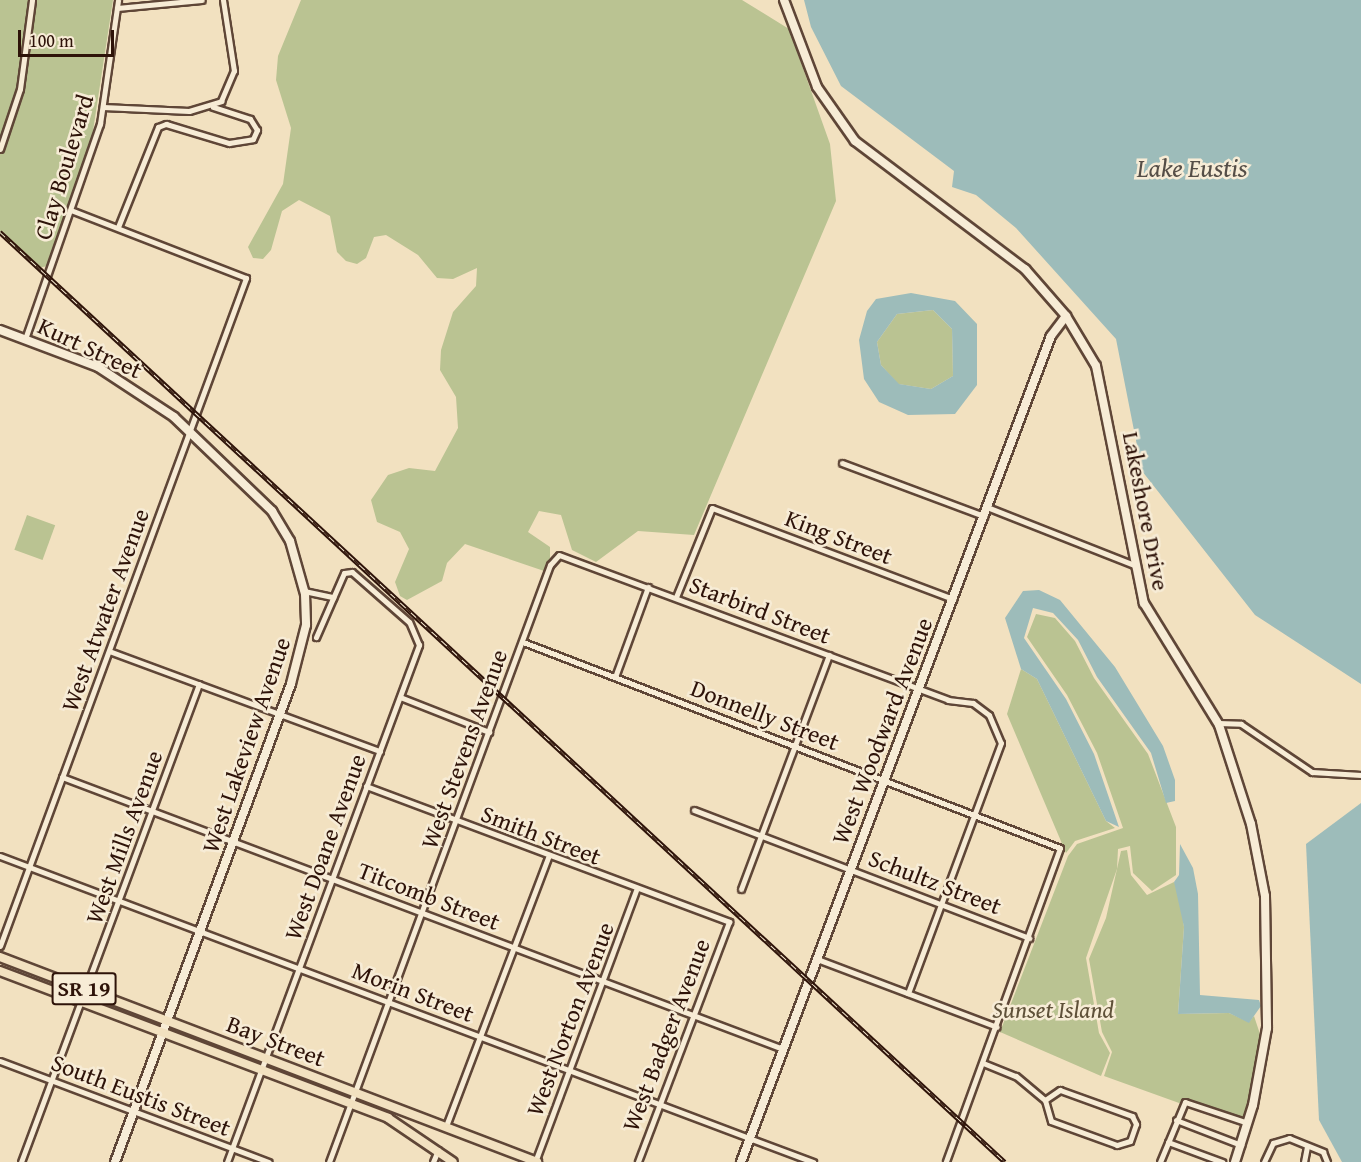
<!DOCTYPE html>
<html>
<head>
<meta charset="utf-8">
<style>
  body { margin:0 }
  #map { position:relative; width:1361px; height:1162px; overflow:hidden; background:#f2e1c0; font-family:"Gentium Book Plus",serif }
  div>[style] { position:absolute }
  [style*='--x'] { left:calc(var(--x)*1px); top:calc(var(--y)*1px); width:calc(var(--w)*1px); rotate:calc(var(--a)*1deg) }
  .green>* { inset:0; background:#bac392; transform-origin:0 0 }
  .water>* { inset:0; background:#9dbcba }
  .roads { filter:drop-shadow(2px 0 #5f4637) drop-shadow(-2px 0 #5f4637) drop-shadow(0 2px #5f4637) drop-shadow(0 -2px #5f4637) }
  .street>* { height:5px; margin:-2.5px; padding:0 2.5px; transform-origin:2.5px; border-radius:2.5px; background:#f7ecd6 }
  .secondary>* { height:8px; margin:-4px; padding:0 4px; transform-origin:4px; border-radius:4px; background:#f7ecd6 }
  .primary>* { height:8px; margin:-4px; padding:0 4px; transform-origin:4px; border-radius:4px; background:#f2e1c0 }
  .rail>* { height:4.5px; margin-top:-2.25px; transform-origin:0; background:repeating-linear-gradient(90deg,#f7ecd6 0 7px,#2e1309 0 14px); box-sizing:border-box; border-block:2px solid #2e1309 }
  span { translate:-50% -50%; white-space:nowrap; text-align:center; line-height:1.15; -webkit-text-stroke:5px #f7ecd6; paint-order:stroke }
  .shield-label span { padding:2px 4px; background:#f7ecd6; border:2px solid; border-radius:4px; -webkit-text-stroke-width:0 }
  .shield-label { font-size:22px; color:#2e1309; font-weight:700 }
  .street-label { font-size:24px; color:#2e1309 }
  .park-label { font-size:24px; color:#5f5139; font-style:italic }
  .water-label { font-size:26px; color:#554e47; font-style:italic }
  .scale { position:absolute; left:18px; top:30px; width:96px; height:27px; box-sizing:border-box; border:3px solid #2e1309; border-top:0; padding-left:8px; font-size:18px; line-height:21px; white-space:nowrap; color:#2e1309; -webkit-text-stroke:4px #f7ecd6; paint-order:stroke }
</style>
</head>
<body>
<div id="map">
  <div class="green">
    <i style="clip-path:polygon(0 0,113px 0,91px 144px,47px 266px,39px 268px,0 234px)"></i>
    <i style="clip-path:polygon(301px 0,742px 0,789px 29px,830px 144px,836px 201px,694px 535px,638px 531px,596px 562px,572px 550px,561px 515px,539px 511px,528px 532px,550px 547px,550px 573px,465px 544px,447px 563px,442px 581px,407px 600px,400px 596px,395px 582px,409px 549px,400px 532px,377px 522px,371px 500px,388px 475px,409px 468px,435px 471px,458px 428px,456px 397px,440px 370px,441px 350px,453px 312px,476px 286px,477px 268px,453px 279px,437px 278px,418px 255px,386px 235px,374px 237px,366px 258px,357px 264px,346px 261px,337px 252px,330px 216px,299px 200px,282px 211px,271px 250px,263px 259px,253px 258px,248px 247px,283px 184px,291px 128px,276px 80px,278px 56px)"></i>
    <i style="clip-path:polygon(933px 310px,952px 329px,953px 376px,931px 389px,898px 384px,881px 365px,877px 342px,897px 314px)"></i>
    <i style="left:27px;top:515px;width:30px;height:37px;rotate:20deg"></i>
    <i style="clip-path:polygon(1036px 614px,1055px 618px,1075px 641px,1094px 678px,1148px 754px,1176px 827px,1176px 875px,1152px 891px,1133px 873px,1130px 846px,1118px 849px,1117px 869px,1086px 958px,1099px 1033px,1110px 1053px,1101px 1076px,1000px 1032px,1068px 856px,1077px 844px,1123px 828px,1097px 753px,1067px 695px,1027px 637px)"></i>
    <i style="clip-path:polygon(1021px 669px,1037px 679px,1106px 821px,1115px 828px,1075px 841px,1066px 853px,1007px 714px)"></i>
    <i style="clip-path:polygon(1127px 850px,1131px 875px,1147px 895px,1174px 882px,1179px 890px,1184px 927px,1178px 1014px,1229px 1013px,1249px 1022px,1254px 1016px,1262px 1040px,1243px 1126px,1104px 1076px,1112px 1052px,1102px 1032px,1089px 959px,1106px 918px,1121px 851px)"></i>
  </div>
  <div class="water">
    <i style="clip-path:polygon(804px 0,1361px 0,1361px 684px,1255px 615px,1142px 471px,1116px 339px,1016px 228px,976px 195px,952px 187px,954px 171px,841px 86px,811px 27px)"></i>
    <i style="clip-path:polygon(evenodd,911px 293px,955px 301px,977px 324px,977px 385px,955px 414px,908px 415px,879px 402px,864px 379px,859px 340px,867px 311px,876px 299px,911px 293px,933px 310px,952px 329px,953px 376px,931px 389px,899px 384px,881px 365px,877px 342px,897px 314px,933px 310px)"></i>
    <i style="clip-path:polygon(1039px 590px,1060px 600px,1115px 667px,1163px 746px,1175px 780px,1175px 801px,1166px 803px,1151px 753px,1097px 677px,1078px 640px,1053px 613px,1033px 608px,1024px 638px,1066px 699px,1094px 754px,1119px 827px,1106px 821px,1037px 679px,1021px 669px,1005px 618px,1023px 591px)"></i>
    <i style="clip-path:polygon(1361px 803px,1361px 1162px,1342px 1162px,1319px 1120px,1306px 844px)"></i>
    <i style="clip-path:polygon(1180px 844px,1193px 868px,1198px 894px,1200px 995px,1259px 1000px,1261px 1006px,1249px 1023px,1229px 1013px,1178px 1014px,1184px 927px,1174px 882px,1179px 875px)"></i>
  </div>
  <div class="roads">
    <div class="street">
      <i style="--x:117;--y:8;--w:85;--a:-5.4"></i>
      <i style="--x:103;--y:107;--w:86;--a:2.7"></i>
      <i style="--x:189;--y:111;--w:34;--a:-17"></i>
      <i style="--x:221;--y:101;--w:33;--a:-67"></i>
      <i style="--x:234;--y:71;--w:72;--a:-98.8"></i>
      <i style="--x:0;--y:149;--w:63;--a:-71.6"></i>
      <i style="--x:20;--y:89;--w:90;--a:-82.3"></i>
      <i style="--x:118;--y:227;--w:108;--a:-68.2"></i>
      <i style="--x:158;--y:127;--w:9;--a:-21"></i>
      <i style="--x:166;--y:124;--w:66;--a:16.8"></i>
      <i style="--x:229;--y:143;--w:24;--a:-9"></i>
      <i style="--x:253;--y:139;--w:10;--a:-66"></i>
      <i style="--x:257;--y:130;--w:13;--a:-122"></i>
      <i style="--x:250;--y:119;--w:39;--a:-162"></i>
      <i style="--x:25;--y:339;--w:228;--a:-70.8"></i>
      <i style="--x:100;--y:124;--w:125;--a:-81.7"></i>
      <i style="--x:842;--y:463;--w:152;--a:20.5"></i>
      <i style="--x:987;--y:507;--w:158;--a:21.5"></i>
      <i style="--x:304;--y:591;--w:30;--a:12"></i>
      <i style="--x:676;--y:597;--w:96;--a:-68"></i>
      <i style="--x:712;--y:508;--w:258;--a:20.7"></i>
      <i style="--x:523;--y:642;--w:575;--a:20.99"></i>
      <i style="--x:1060;--y:848;--w:334;--a:110"></i>
      <i style="--x:109;--y:651;--w:289;--a:20.3"></i>
      <i style="--x:615;--y:677;--w:96;--a:-69.9"></i>
      <i style="--x:400;--y:697;--w:96;--a:21.5"></i>
      <i style="--x:1218;--y:723;--w:23;--a:2"></i>
      <i style="--x:1241;--y:724;--w:86;--a:34.1"></i>
      <i style="--x:1312;--y:772;--w:49;--a:3.5"></i>
      <i style="--x:62;--y:777;--w:771;--a:20.67"></i>
      <i style="--x:366;--y:786;--w:388;--a:20.5"></i>
      <i style="--x:729;--y:922;--w:257;--a:110.8"></i>
      <i style="--x:694;--y:810;--w:359;--a:20.9"></i>
      <i style="--x:0;--y:856;--w:869;--a:20.63"></i>
      <i style="--x:741;--y:889;--w:250;--a:-69.4"></i>
      <i style="--x:0;--y:946;--w:712;--a:-69.78"></i>
      <i style="--x:246;--y:278;--w:186;--a:-158.8"></i>
      <i style="--x:817;--y:959;--w:192;--a:20.7"></i>
      <i style="--x:0;--y:1061;--w:287;--a:20.6"></i>
      <i style="--x:983;--y:1063;--w:35;--a:22"></i>
      <i style="--x:1016;--y:1076;--w:38;--a:40"></i>
      <i style="--x:1060;--y:1090;--w:77;--a:19.9"></i>
      <i style="--x:1132;--y:1116;--w:9;--a:63"></i>
      <i style="--x:1136;--y:1124;--w:18;--a:109"></i>
      <i style="--x:1130;--y:1141;--w:14;--a:163"></i>
      <i style="--x:1117;--y:1145;--w:70;--a:-160"></i>
      <i style="--x:1051;--y:1121;--w:22;--a:-106"></i>
      <i style="--x:1045;--y:1100;--w:18;--a:-34"></i>
      <i style="--x:1176;--y:1120;--w:70;--a:21"></i>
      <i style="--x:446;--y:1126;--w:288;--a:-69.2"></i>
      <i style="--x:1168;--y:1142;--w:58;--a:20.3"></i>
      <i style="--x:21;--y:1162;--w:510;--a:-69.58"></i>
      <i style="--x:227;--y:1162;--w:552;--a:-69.63"></i>
      <i style="--x:419;--y:645;--w:25;--a:-113"></i>
      <i style="--x:409;--y:622;--w:76;--a:-138.7"></i>
      <i style="--x:352;--y:572;--w:8;--a:173"></i>
      <i style="--x:344;--y:573;--w:70;--a:113.6"></i>
      <i style="--x:329;--y:1162;--w:637;--a:-69.69"></i>
      <i style="--x:550;--y:565;--w:13;--a:-48"></i>
      <i style="--x:559;--y:555;--w:415;--a:20.4"></i>
      <i style="--x:948;--y:700;--w:25;--a:7"></i>
      <i style="--x:973;--y:703;--w:20;--a:37"></i>
      <i style="--x:989;--y:715;--w:30;--a:67"></i>
      <i style="--x:1001;--y:743;--w:267;--a:110.4"></i>
      <i style="--x:433;--y:1162;--w:13;--a:-67"></i>
      <i style="--x:535;--y:1162;--w:290;--a:-69.6"></i>
      <i style="--x:1160;--y:1162;--w:65;--a:-67.4"></i>
      <i style="--x:1185;--y:1102;--w:66;--a:18.4"></i>
      <i style="--x:1264;--y:1162;--w:21;--a:-65"></i>
      <i style="--x:1273;--y:1143;--w:17;--a:-17"></i>
      <i style="--x:1289;--y:1138;--w:37;--a:22"></i>
      <i style="--x:1323;--y:1152;--w:11;--a:68"></i>
      <i style="--x:1304;--y:1162;--w:16;--a:-79"></i>
    </div>
    <div class="secondary">
      <i style="--x:784;--y:0;--w:93;--a:69.2"></i>
      <i style="--x:817;--y:87;--w:66;--a:54.9"></i>
      <i style="--x:855;--y:141;--w:213;--a:37"></i>
      <i style="--x:1025;--y:269;--w:62;--a:48.9"></i>
      <i style="--x:1066;--y:316;--w:58;--a:59"></i>
      <i style="--x:1096;--y:366;--w:242;--a:78.6"></i>
      <i style="--x:1144;--y:603;--w:143;--a:58.4"></i>
      <i style="--x:1219;--y:725;--w:104;--a:72.1"></i>
      <i style="--x:1251;--y:824;--w:73;--a:79"></i>
      <i style="--x:1265;--y:896;--w:132;--a:89.1"></i>
      <i style="--x:1267;--y:1028;--w:78;--a:100.3"></i>
      <i style="--x:1253;--y:1105;--w:60;--a:107.5"></i>
      <i style="--x:0;--y:330;--w:105;--a:20.7"></i>
      <i style="--x:98;--y:367;--w:91;--a:33.3"></i>
      <i style="--x:174;--y:417;--w:136;--a:43.8"></i>
      <i style="--x:272;--y:511;--w:35;--a:59"></i>
      <i style="--x:290;--y:541;--w:55;--a:74.2"></i>
      <i style="--x:305;--y:594;--w:31;--a:88"></i>
      <i style="--x:306;--y:625;--w:61;--a:104.3"></i>
      <i style="--x:291;--y:684;--w:509;--a:110.21"></i>
      <i style="--x:741;--y:1162;--w:882;--a:-69.43"></i>
      <i style="--x:1051;--y:336;--w:25;--a:-53"></i>
    </div>
    <div class="primary">
      <i style="--x:0;--y:957;--w:575;--a:20.89"></i>
      <i style="--x:0;--y:971;--w:415;--a:20.7"></i>
      <i style="--x:388;--y:1118;--w:78;--a:34.1"></i>
    </div>
  </div>
  <div class="rail">
    <i style="--x:0;--y:232;--w:1369;--a:42.78"></i>
  </div>
  <div class="shield-label">
    <span style="left:84px;top:989px">SR 19</span>
  </div>
  <div class="street-label">
    <span style="left:64px;top:167px;rotate:-73deg">Clay Boulevard</span>
    <span style="left:90px;top:348px;rotate:25deg">Kurt Street</span>
    <span style="left:1146px;top:511px;rotate:79deg">Lakeshore Drive</span>
    <span style="left:839px;top:537px;rotate:21deg">King Street</span>
    <span style="left:105px;top:610px;rotate:-70deg">West Atwater Avenue</span>
    <span style="left:760px;top:610px;rotate:21deg">Starbird Street</span>
    <span style="left:765px;top:715px;rotate:21deg">Donnelly Street</span>
    <span style="left:882px;top:731px;rotate:-69deg">West Woodward Avenue</span>
    <span style="left:246px;top:745px;rotate:-71deg">West Lakeview Avenue</span>
    <span style="left:464px;top:749px;rotate:-70deg">West Stevens Avenue</span>
    <span style="left:541px;top:835px;rotate:21deg">Smith Street</span>
    <span style="left:124px;top:837px;rotate:-70deg">West Mills Avenue</span>
    <span style="left:325px;top:847px;rotate:-70deg">West Doane Avenue</span>
    <span style="left:935px;top:882px;rotate:21deg">Schultz Street</span>
    <span style="left:429px;top:896px;rotate:21deg">Titcomb Street</span>
    <span style="left:413px;top:992px;rotate:21deg">Morin Street</span>
    <span style="left:570px;top:1019px;rotate:-69deg">West Norton Avenue</span>
    <span style="left:666px;top:1035px;rotate:-69deg">West Badger Avenue</span>
    <span style="left:276px;top:1041px;rotate:21deg">Bay Street</span>
    <span style="left:141px;top:1095px;rotate:21deg">South Eustis Street</span>
  </div>
  <div class="park-label">
    <span style="left:1053px;top:1010px">Sunset Island</span>
  </div>
  <div class="water-label">
    <span style="left:1192px;top:168px">Lake Eustis</span>
  </div>
  <div class="scale">100 m</div>
</div>
</body>
</html>
